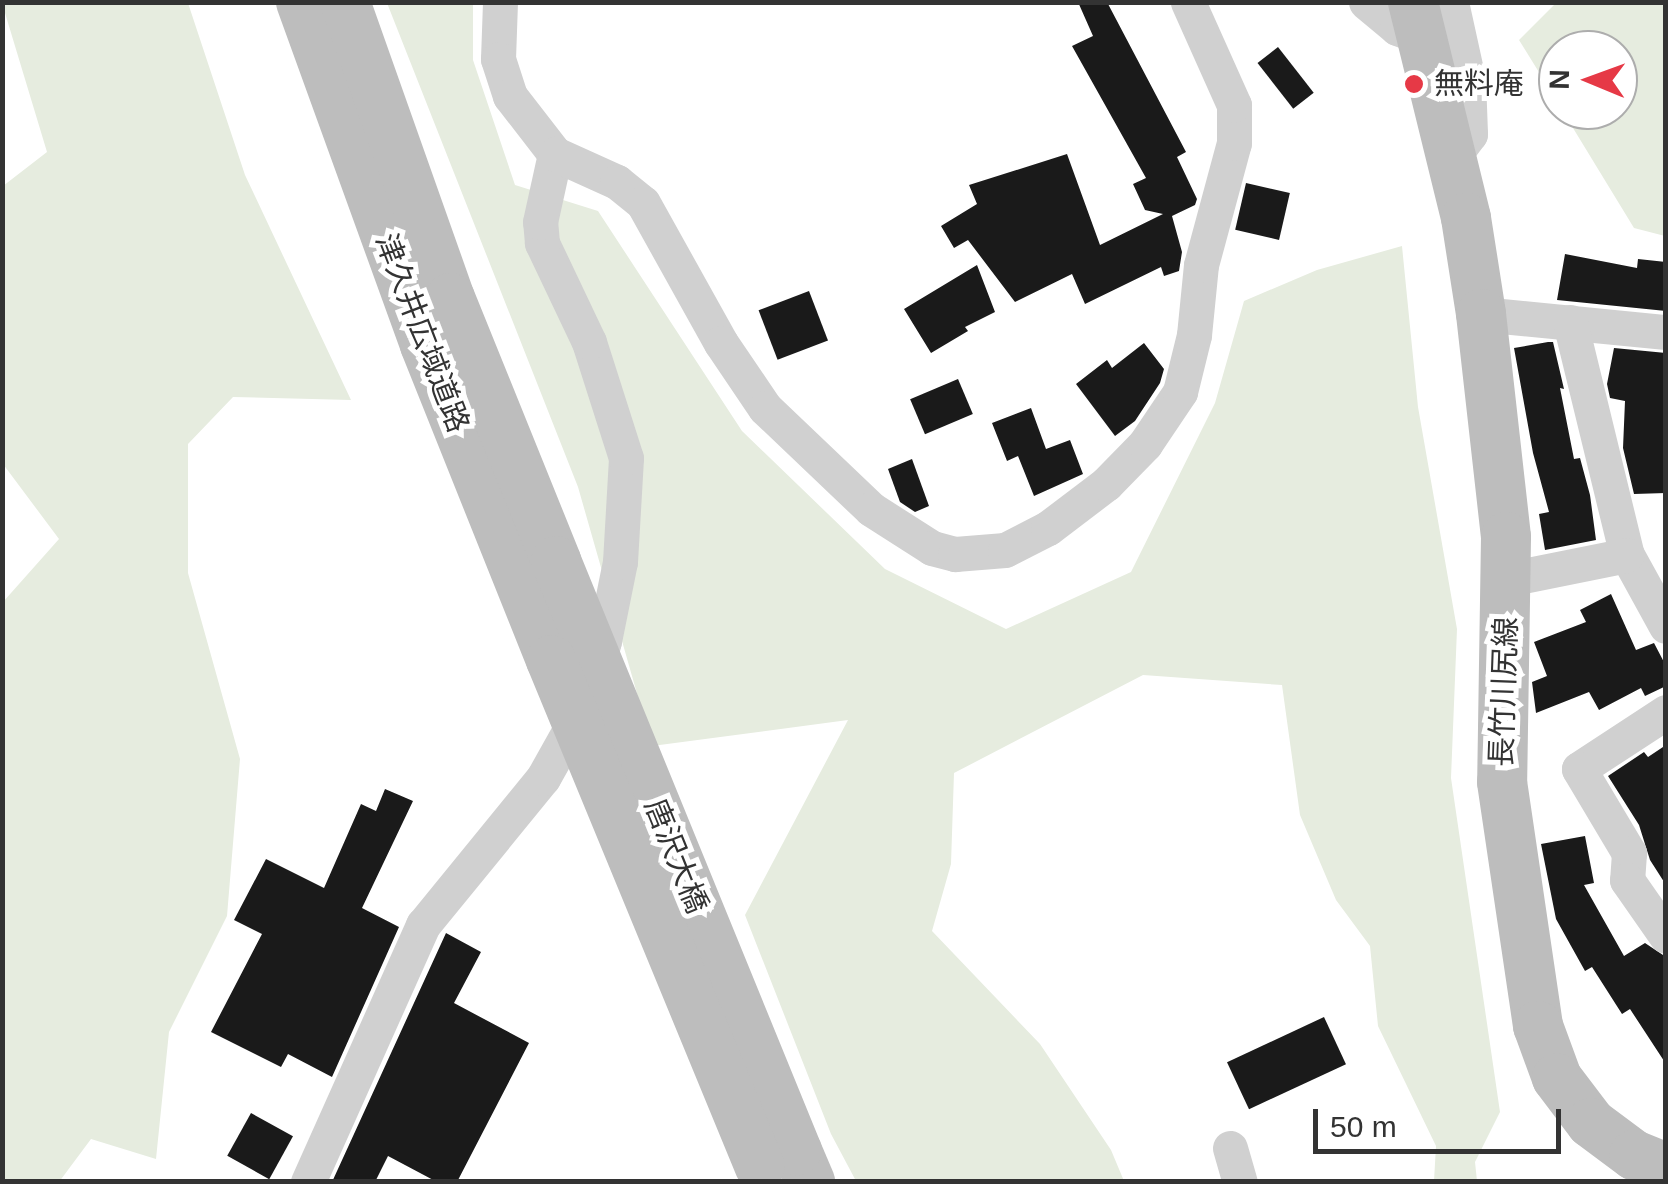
<!DOCTYPE html>
<html>
<head>
<meta charset="utf-8">
<style>
  body { margin:0 }
  #map { position:relative; width:1668px; height:1184px; overflow:hidden; background:#fff; font-family:Helvetica,"Noto Sans JP",sans-serif }
  div>[style] { position:absolute }
  [style*='--x'] { left:calc(var(--x)*1px); top:calc(var(--y)*1px); width:calc(var(--w)*1px); rotate:calc(var(--a)*1deg) }
  .green>* { inset:0; background:#e6ecdf }
  .building>* { inset:0; background:#1a1a1a; transform-origin:0 0 }
  .minor>* { height:35px; margin:-17.5px; padding:0 17.5px; transform-origin:17.5px; border-radius:17.5px; background:#d0d0d0 }
  .secondary>* { height:50px; margin:-25px; padding:0 25px; transform-origin:25px; border-radius:25px; background:#bdbdbd }
  .secondary-bridge>* { height:50px; margin:-25px; padding:0 25px; transform-origin:25px; border-radius:25px; background:#bdbdbd }
  .dots>* { width:28px; height:28px; translate:-50% -50%; box-sizing:border-box; border:5px solid #fff; border-radius:50% }
  span { translate:-50% -50%; white-space:nowrap; text-align:center; line-height:1.15; -webkit-text-stroke:10px #fff; paint-order:stroke }
  .poi-label { font-size:30px; color:#333 }
  .left { translate:0 -50%; text-align:left }
  .street-label { font-size:30px; color:#333 }
  .frame { position:absolute; inset:0; border:5px solid #333; pointer-events:none }
  .north { position:absolute; left:1538px; top:30px; width:100px; height:100px; box-sizing:border-box; background:#fff; border:2px solid #adadad; border-radius:50%; rotate:271deg; font-size:28px; font-weight:700; line-height:40px; text-align:center; color:#333 }
  .north::after { content:''; display:block; margin:auto; width:35px; height:45px; background:#e63946; clip-path:polygon(50% 0,100% 100%,50% 72%,0 100%) }
  .scale { position:absolute; left:1313px; top:1109px; width:248px; height:45px; box-sizing:border-box; border:5px solid #333; border-top:0; padding-left:12px; font-size:30px; line-height:35px; white-space:nowrap; color:#333; -webkit-text-stroke:8px #fff; paint-order:stroke }
</style>
</head>
<body>
<div id="map">
  <div class="green">
    <i style="clip-path:polygon(1557px 2px,1665px 3px,1665px 236px,1634px 228px,1562px 110px,1618px 110px,1618px 50px,1558px 50px,1558px 103px,1519px 40px)"></i>
    <i style="clip-path:polygon(2px 3px,188px 3px,245px 175px,351px 400px,233px 397px,188px 444px,188px 573px,240px 759px,227px 916px,169px 1032px,156px 1159px,91px 1139px,59px 1182px,2px 1181px,3px 602px,59px 539px,3px 464px,3px 186px,47px 152px)"></i>
    <i style="clip-path:polygon(387px 3px,473px 3px,473px 60px,515px 185px,598px 211px,742px 431px,885px 569px,1006px 629px,1131px 572px,1215px 403px,1244px 301px,1317px 270px,1402px 246px,1418px 407px,1457px 629px,1451px 778px,1500px 1112px,1475px 1162px,1477px 1181px,1434px 1181px,1436px 1146px,1378px 1026px,1370px 946px,1336px 900px,1300px 815px,1282px 685px,1143px 675px,954px 773px,951px 864px,932px 931px,1040px 1044px,1111px 1150px,1124px 1181px,856px 1181px,831px 1134px,745px 915px,848px 720px,652px 746px,578px 487px)"></i>
  </div>
  <div class="building">
    <i style="clip-path:polygon(1078px 2px,1107px 2px,1186px 152px,1177px 157px,1197px 199px,1195px 205px,1172px 216px,1182px 252px,1179px 271px,1164px 276px,1161px 267px,1085px 304px,1072px 274px,1015px 302px,968px 240px,954px 248px,941px 226px,977px 204px,969px 185px,1067px 154px,1100px 245px,1163px 214px,1145px 210px,1133px 184px,1146px 178px,1072px 46px,1093px 36px)"></i>
    <i style="left:1278px;top:47px;width:58px;height:26px;rotate:52deg"></i>
    <i style="left:1246px;top:183px;width:45px;height:48px;rotate:13deg"></i>
    <i style="clip-path:polygon(1565px 254px,1637px 268px,1638px 259px,1666px 262px,1666px 311px,1557px 300px)"></i>
    <i style="clip-path:polygon(977px 265px,995px 312px,965px 327px,968px 331px,931px 353px,904px 309px)"></i>
    <i style="left:809px;top:291px;width:53px;height:54px;rotate:69deg"></i>
    <i style="clip-path:polygon(1548px 342px,1553px 342px,1564px 389px,1560px 388px,1574px 459px,1580px 458px,1590px 495px,1596px 540px,1545px 550px,1539px 514px,1549px 512px,1533px 453px,1514px 348px)"></i>
    <i style="clip-path:polygon(1144px 343px,1164px 369px,1160px 383px,1135px 421px,1115px 436px,1076px 384px,1107px 360px,1112px 368px)"></i>
    <i style="clip-path:polygon(1614px 348px,1666px 353px,1666px 493px,1634px 494px,1623px 448px,1625px 401px,1610px 398px,1607px 384px)"></i>
    <i style="left:958px;top:379px;width:38px;height:52px;rotate:67deg"></i>
    <i style="clip-path:polygon(1031px 408px,1046px 449px,1070px 440px,1083px 474px,1034px 496px,1018px 456px,1007px 461px,992px 423px)"></i>
    <i style="clip-path:polygon(912px 459px,929px 506px,915px 512px,900px 502px,888px 469px)"></i>
    <i style="clip-path:polygon(1611px 594px,1636px 650px,1654px 643px,1666px 666px,1666px 686px,1645px 696px,1641px 688px,1599px 710px,1589px 692px,1536px 713px,1532px 682px,1547px 676px,1534px 642px,1586px 622px,1580px 610px)"></i>
    <i style="clip-path:polygon(1666px 745px,1666px 885px,1650px 860px,1639px 825px,1608px 776px,1644px 752px,1648px 757px)"></i>
    <i style="clip-path:polygon(385px 789px,413px 801px,362px 908px,399px 927px,332px 1077px,288px 1054px,281px 1067px,211px 1032px,262px 934px,234px 920px,266px 859px,324px 888px,361px 804px,376px 811px)"></i>
    <i style="clip-path:polygon(1585px 836px,1594px 883px,1584px 885px,1624px 956px,1645px 943px,1666px 957px,1666px 1064px,1630px 1009px,1622px 1014px,1592px 967px,1585px 971px,1556px 919px,1541px 844px)"></i>
    <i style="clip-path:polygon(446px 933px,481px 952px,454px 1003px,529px 1043px,457px 1182px,437px 1182px,388px 1156px,375px 1182px,332px 1182px)"></i>
    <i style="left:1324px;top:1017px;width:52px;height:107px;rotate:65deg"></i>
    <i style="left:251px;top:1113px;width:48px;height:49px;rotate:29deg"></i>
  </div>
  <div class="minor">
    <i style="--x:500;--y:2;--w:57;--a:92"></i>
    <i style="--x:498;--y:59;--w:39;--a:72"></i>
    <i style="--x:510;--y:96;--w:73;--a:52.2"></i>
    <i style="--x:1366;--y:2;--w:40;--a:40"></i>
    <i style="--x:1397;--y:28;--w:27;--a:20"></i>
    <i style="--x:1451;--y:2;--w:79;--a:77.6"></i>
    <i style="--x:1468;--y:79;--w:55;--a:87.9"></i>
    <i style="--x:1470;--y:134;--w:30;--a:127"></i>
    <i style="--x:1481;--y:314;--w:186;--a:5.6"></i>
    <i style="--x:1570;--y:322;--w:240;--a:76.3"></i>
    <i style="--x:1627;--y:555;--w:81;--a:61.2"></i>
    <i style="--x:1508;--y:579;--w:121;--a:-11.4"></i>
    <i style="--x:1666;--y:712;--w:104;--a:146.8"></i>
    <i style="--x:1579;--y:769;--w:98;--a:59.2"></i>
    <i style="--x:1629;--y:853;--w:27;--a:94"></i>
    <i style="--x:1627;--y:880;--w:68;--a:55.1"></i>
    <i style="--x:1230;--y:1148;--w:35;--a:74"></i>
    <i style="--x:308;--y:1182;--w:282;--a:-65.9"></i>
    <i style="--x:423;--y:925;--w:190;--a:-50.8"></i>
    <i style="--x:543;--y:778;--w:96;--a:-60.8"></i>
    <i style="--x:590;--y:694;--w:55;--a:-75.2"></i>
    <i style="--x:604;--y:641;--w:81;--a:-78.6"></i>
    <i style="--x:620;--y:562;--w:104;--a:-86.7"></i>
    <i style="--x:626;--y:458;--w:122;--a:-107.7"></i>
    <i style="--x:589;--y:342;--w:110;--a:-115.4"></i>
    <i style="--x:542;--y:243;--w:21;--a:-95"></i>
    <i style="--x:540;--y:222;--w:70;--a:-77.6"></i>
    <i style="--x:555;--y:154;--w:68;--a:24.3"></i>
    <i style="--x:617;--y:182;--w:33;--a:39"></i>
    <i style="--x:643;--y:203;--w:160;--a:60.9"></i>
    <i style="--x:721;--y:343;--w:78;--a:55.9"></i>
    <i style="--x:765;--y:408;--w:146;--a:43.6"></i>
    <i style="--x:871;--y:509;--w:72;--a:32.6"></i>
    <i style="--x:932;--y:548;--w:24;--a:15"></i>
    <i style="--x:955;--y:554;--w:50;--a:-4.6"></i>
    <i style="--x:1005;--y:550;--w:48;--a:-27.1"></i>
    <i style="--x:1048;--y:528;--w:73;--a:-37.2"></i>
    <i style="--x:1106;--y:484;--w:56;--a:-45.7"></i>
    <i style="--x:1145;--y:444;--w:63;--a:-56.1"></i>
    <i style="--x:1180;--y:392;--w:59;--a:-76.2"></i>
    <i style="--x:1194;--y:335;--w:70;--a:-84.3"></i>
    <i style="--x:1201;--y:265;--w:126;--a:-74.9"></i>
    <i style="--x:1234;--y:143;--w:38;--a:-90"></i>
    <i style="--x:1234;--y:105;--w:113;--a:-114.1"></i>
  </div>
  <div class="secondary">
    <i style="--x:301;--y:2;--w:365;--a:70.1"></i>
    <i style="--x:425;--y:345;--w:339;--a:68.2"></i>
    <i style="--x:345;--y:2;--w:314;--a:70.5"></i>
    <i style="--x:450;--y:298;--w:284;--a:68"></i>
    <i style="--x:1413;--y:2;--w:222;--a:76.2"></i>
    <i style="--x:1466;--y:218;--w:97;--a:81.1"></i>
    <i style="--x:1481;--y:314;--w:224;--a:83.6"></i>
    <i style="--x:1506;--y:537;--w:245;--a:90.9"></i>
    <i style="--x:1502;--y:782;--w:247;--a:81.6"></i>
    <i style="--x:1538;--y:1026;--w:55;--a:69.9"></i>
    <i style="--x:1557;--y:1078;--w:56;--a:52.9"></i>
    <i style="--x:1591;--y:1123;--w:54;--a:36.7"></i>
    <i style="--x:1634;--y:1155;--w:35;--a:22"></i>
    <i style="--x:797;--y:1151;--w:34;--a:67"></i>
  </div>
  <div class="secondary-bridge">
    <i style="--x:556;--y:561;--w:637;--a:67.78"></i>
    <i style="--x:551;--y:660;--w:548;--a:67.6"></i>
  </div>
  <div class="dots">
    <i style="left:1414px;top:84px;background:#e63946"></i>
  </div>
  <div class="poi-label">
    <span class="left" style="left:1434px;top:84px">無料庵</span>
  </div>
  <div class="street-label">
    <span style="left:422px;top:333px;rotate:69deg">津久井広域道路</span>
    <span style="left:1504px;top:692px;rotate:-88deg">長竹川尻線</span>
    <span style="left:676px;top:856px;rotate:68deg">唐沢大橋</span>
  </div>
  <div class="frame"></div>
  <div class="north">N</div>
  <div class="scale">50 m</div>
</div>
</body>
</html>
